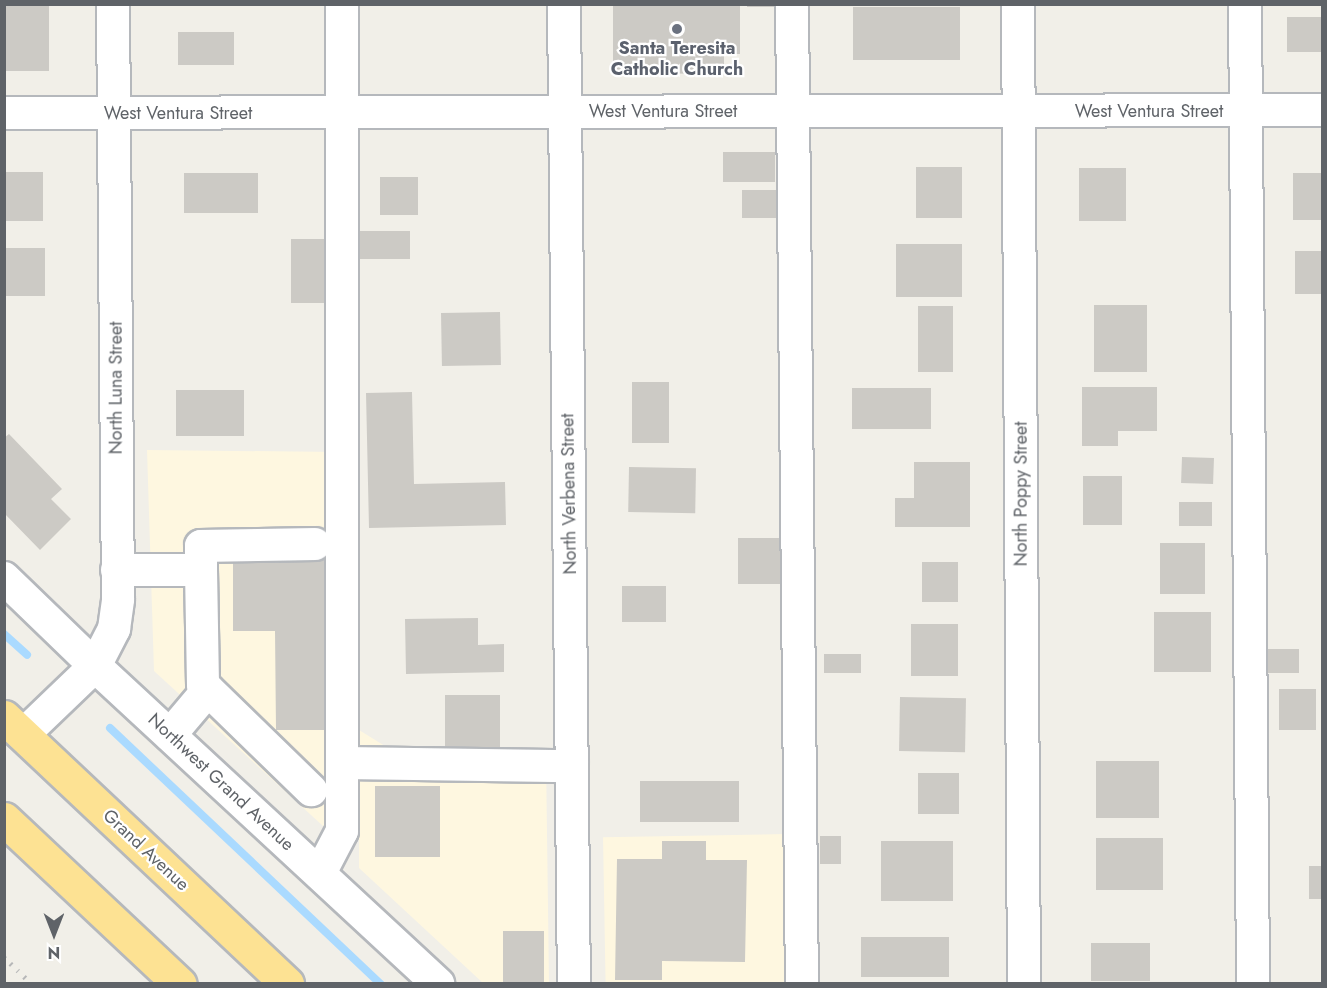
<!DOCTYPE html>
<html>
<head>
<meta charset="utf-8">
<style>
  body { margin:0 }
  #map { position:relative; width:1327px; height:988px; overflow:hidden; background:#f1efe8; font-family:Jost,sans-serif }
  div>[style] { position:absolute }
  [style*='--x'] { left:calc(var(--x)*1px); top:calc(var(--y)*1px); width:calc(var(--w)*1px); rotate:calc(var(--a)*1deg) }
  .commercial>* { inset:0; background:#fef7e0; transform-origin:0 0 }
  .stream>* { height:8px; margin:-4px; padding:0 4px; transform-origin:4px; border-radius:4px; background:#aadaff }
  .building>* { inset:0; background:#cccac5; transform-origin:0 0 }
  .roads { filter:drop-shadow(2px 0 #b5b8bc) drop-shadow(-2px 0 #b5b8bc) drop-shadow(0 2px #b5b8bc) drop-shadow(0 -2px #b5b8bc) }
  .minor>* { height:32px; margin:-16px; padding:0 16px; transform-origin:16px; border-radius:16px; background:#fff }
  .highway>* { height:33px; margin:-16.5px; padding:0 16.5px; transform-origin:16.5px; border-radius:16.5px; background:#fde293 }
  .rail>* { height:4.5px; margin-top:-2.25px; transform-origin:0; background:repeating-linear-gradient(90deg,#b6b7b8 0 1.5px,transparent 0 9.5px) }
  .dots>* { width:16px; height:16px; translate:-50% -50%; box-sizing:border-box; border:3px solid #fff; border-radius:50% }
  span { translate:-50% -50%; white-space:nowrap; text-align:center; line-height:1.15; -webkit-text-stroke:4.5px #fff; paint-order:stroke }
  .worship-label { font-size:18px; color:#5b616d; font-weight:700 }
  .street-label { font-size:18px; color:#5f6368 }
  .frame { position:absolute; inset:0; border:6px solid #5f6368; pointer-events:none }
  .north { position:absolute; left:24px; top:904px; width:60px; height:60px; -webkit-text-stroke:4px #fff; paint-order:stroke; rotate:180deg; font-size:16px; font-weight:700; line-height:24px; text-align:center; color:#5f6368 }
  .north::after { content:''; display:block; margin:auto; width:21px; height:27px; background:#5f6368; clip-path:polygon(50% 0,100% 100%,50% 72%,0 100%) }
</style>
</head>
<body>
<div id="map">
  <div class="commercial">
    <i style="clip-path:polygon(147px 450px,338px 452px,335px 837px,154px 671px)"></i>
    <i style="clip-path:polygon(359px 730px,406px 759px,546px 757px,549px 983px,483px 983px,359px 868px)"></i>
    <i style="left:786px;top:834px;width:149px;height:183px;rotate:89deg"></i>
  </div>
  <div class="stream">
    <i style="--x:4;--y:634;--w:31;--a:42"></i>
    <i style="--x:110;--y:728;--w:373;--a:43.4"></i>
  </div>
  <div class="building">
    <i style="left:4px;top:4px;width:45px;height:67px"></i>
    <i style="clip-path:polygon(613px 4px,740px 4px,740px 54px,724px 54px,724px 74px,613px 73px)"></i>
    <i style="left:747px;top:4px;width:28px;height:3px"></i>
    <i style="left:853px;top:7px;width:107px;height:53px"></i>
    <i style="left:1287px;top:17px;width:35px;height:35px"></i>
    <i style="left:178px;top:32px;width:56px;height:33px"></i>
    <i style="left:775px;top:152px;width:30px;height:52px;rotate:90deg"></i>
    <i style="left:916px;top:167px;width:46px;height:51px"></i>
    <i style="left:1079px;top:168px;width:47px;height:53px"></i>
    <i style="left:4px;top:172px;width:39px;height:49px"></i>
    <i style="left:184px;top:173px;width:74px;height:40px"></i>
    <i style="left:1293px;top:173px;width:29px;height:47px"></i>
    <i style="left:380px;top:177px;width:38px;height:38px"></i>
    <i style="left:742px;top:190px;width:34px;height:28px"></i>
    <i style="left:360px;top:231px;width:50px;height:28px"></i>
    <i style="left:291px;top:239px;width:36px;height:64px"></i>
    <i style="left:896px;top:244px;width:66px;height:53px"></i>
    <i style="left:4px;top:248px;width:41px;height:48px"></i>
    <i style="left:1295px;top:251px;width:27px;height:43px"></i>
    <i style="left:1094px;top:305px;width:53px;height:67px"></i>
    <i style="left:918px;top:306px;width:35px;height:66px"></i>
    <i style="left:500px;top:312px;width:53px;height:59px;rotate:89deg"></i>
    <i style="left:632px;top:382px;width:37px;height:61px"></i>
    <i style="clip-path:polygon(1082px 387px,1157px 387px,1157px 431px,1118px 431px,1118px 446px,1082px 446px)"></i>
    <i style="left:852px;top:388px;width:79px;height:41px"></i>
    <i style="left:176px;top:390px;width:68px;height:46px"></i>
    <i style="clip-path:polygon(412px 392px,414px 484px,505px 482px,506px 525px,369px 528px,366px 393px)"></i>
    <i style="clip-path:polygon(9px 434px,62px 489px,51px 499px,71px 519px,40px 550px,4px 513px,4px 438px)"></i>
    <i style="left:1182px;top:457px;width:32px;height:26px;rotate:2deg"></i>
    <i style="clip-path:polygon(914px 462px,970px 462px,970px 527px,895px 527px,895px 498px,914px 498px)"></i>
    <i style="left:629px;top:467px;width:67px;height:45px;rotate:1deg"></i>
    <i style="left:1083px;top:476px;width:39px;height:49px"></i>
    <i style="left:1179px;top:502px;width:33px;height:24px"></i>
    <i style="left:738px;top:538px;width:44px;height:46px"></i>
    <i style="left:1160px;top:543px;width:45px;height:51px"></i>
    <i style="clip-path:polygon(324px 554px,326px 730px,276px 730px,275px 631px,233px 631px,233px 555px)"></i>
    <i style="left:922px;top:562px;width:36px;height:40px"></i>
    <i style="left:622px;top:586px;width:44px;height:36px"></i>
    <i style="left:1154px;top:612px;width:57px;height:60px"></i>
    <i style="clip-path:polygon(478px 618px,478px 645px,504px 644px,504px 672px,406px 674px,405px 619px)"></i>
    <i style="left:911px;top:624px;width:47px;height:52px"></i>
    <i style="left:1267px;top:649px;width:32px;height:24px"></i>
    <i style="left:824px;top:654px;width:37px;height:19px"></i>
    <i style="left:1279px;top:689px;width:37px;height:41px"></i>
    <i style="left:445px;top:695px;width:55px;height:55px"></i>
    <i style="left:900px;top:697px;width:66px;height:54px;rotate:1deg"></i>
    <i style="left:1096px;top:761px;width:63px;height:57px"></i>
    <i style="left:918px;top:773px;width:41px;height:41px"></i>
    <i style="left:640px;top:781px;width:99px;height:41px"></i>
    <i style="left:375px;top:786px;width:65px;height:71px"></i>
    <i style="left:820px;top:836px;width:21px;height:28px"></i>
    <i style="left:1096px;top:838px;width:67px;height:52px"></i>
    <i style="clip-path:polygon(662px 841px,706px 841px,706px 860px,747px 860px,745px 962px,662px 961px,662px 980px,615px 980px,617px 859px,662px 859px)"></i>
    <i style="left:881px;top:841px;width:72px;height:60px"></i>
    <i style="left:1309px;top:866px;width:13px;height:33px"></i>
    <i style="left:503px;top:931px;width:41px;height:53px"></i>
    <i style="left:861px;top:937px;width:88px;height:40px"></i>
    <i style="left:1091px;top:943px;width:59px;height:38px"></i>
  </div>
  <div class="roads">
    <div class="minor">
      <i style="--x:564;--y:4;--w:980;--a:89.42"></i>
      <i style="--x:792;--y:4;--w:980;--a:89.42"></i>
      <i style="--x:1018;--y:4;--w:980;--a:89.65"></i>
      <i style="--x:1245;--y:4;--w:980;--a:89.53"></i>
      <i style="--x:4;--y:113;--w:1318;--a:-0.13"></i>
      <i style="--x:117;--y:570;--w:84;--a:0"></i>
      <i style="--x:201;--y:570;--w:115;--a:89"></i>
      <i style="--x:203;--y:685;--w:151;--a:44.2"></i>
      <i style="--x:201;--y:570;--w:24;--a:-90"></i>
      <i style="--x:201;--y:546;--w:114;--a:-1"></i>
      <i style="--x:4;--y:578;--w:127;--a:44"></i>
      <i style="--x:95;--y:666;--w:468;--a:42.8"></i>
      <i style="--x:23;--y:735;--w:100;--a:-43.8"></i>
      <i style="--x:95;--y:666;--w:42;--a:-62.8"></i>
      <i style="--x:114;--y:629;--w:30;--a:-82"></i>
      <i style="--x:118;--y:599;--w:595;--a:-90.48"></i>
      <i style="--x:170;--y:735;--w:59;--a:-49.8"></i>
      <i style="--x:343;--y:763;--w:229;--a:0.8"></i>
      <i style="--x:320;--y:873;--w:47;--a:-62.4"></i>
      <i style="--x:342;--y:831;--w:827;--a:-90"></i>
    </div>
    <div class="highway">
      <i style="--x:4;--y:717;--w:389;--a:43.3"></i>
      <i style="--x:4;--y:819;--w:241;--a:43.2"></i>
    </div>
  </div>
  <div class="rail">
    <i style="--x:4;--y:957;--w:39;--a:44"></i>
  </div>
  <div class="dots">
    <i style="left:677px;top:29px;background:#6b7280"></i>
  </div>
  <div class="worship-label">
    <span style="left:677px;top:59px">Santa Teresita<br>Catholic Church</span>
  </div>
  <div class="street-label">
    <span style="left:663px;top:111px">West Ventura Street</span>
    <span style="left:1149px;top:111px">West Ventura Street</span>
    <span style="left:178px;top:113px">West Ventura Street</span>
    <span style="left:116px;top:388px;rotate:-90deg">North Luna Street</span>
    <span style="left:569px;top:494px;rotate:-91deg">North Verbena Street</span>
    <span style="left:1021px;top:494px;rotate:-90deg">North Poppy Street</span>
    <span style="left:221px;top:782px;rotate:43deg">Northwest Grand Avenue</span>
    <span style="left:146px;top:850px;rotate:43deg">Grand Avenue</span>
  </div>
  <div class="frame"></div>
  <div class="north">N</div>
</div>
</body>
</html>
